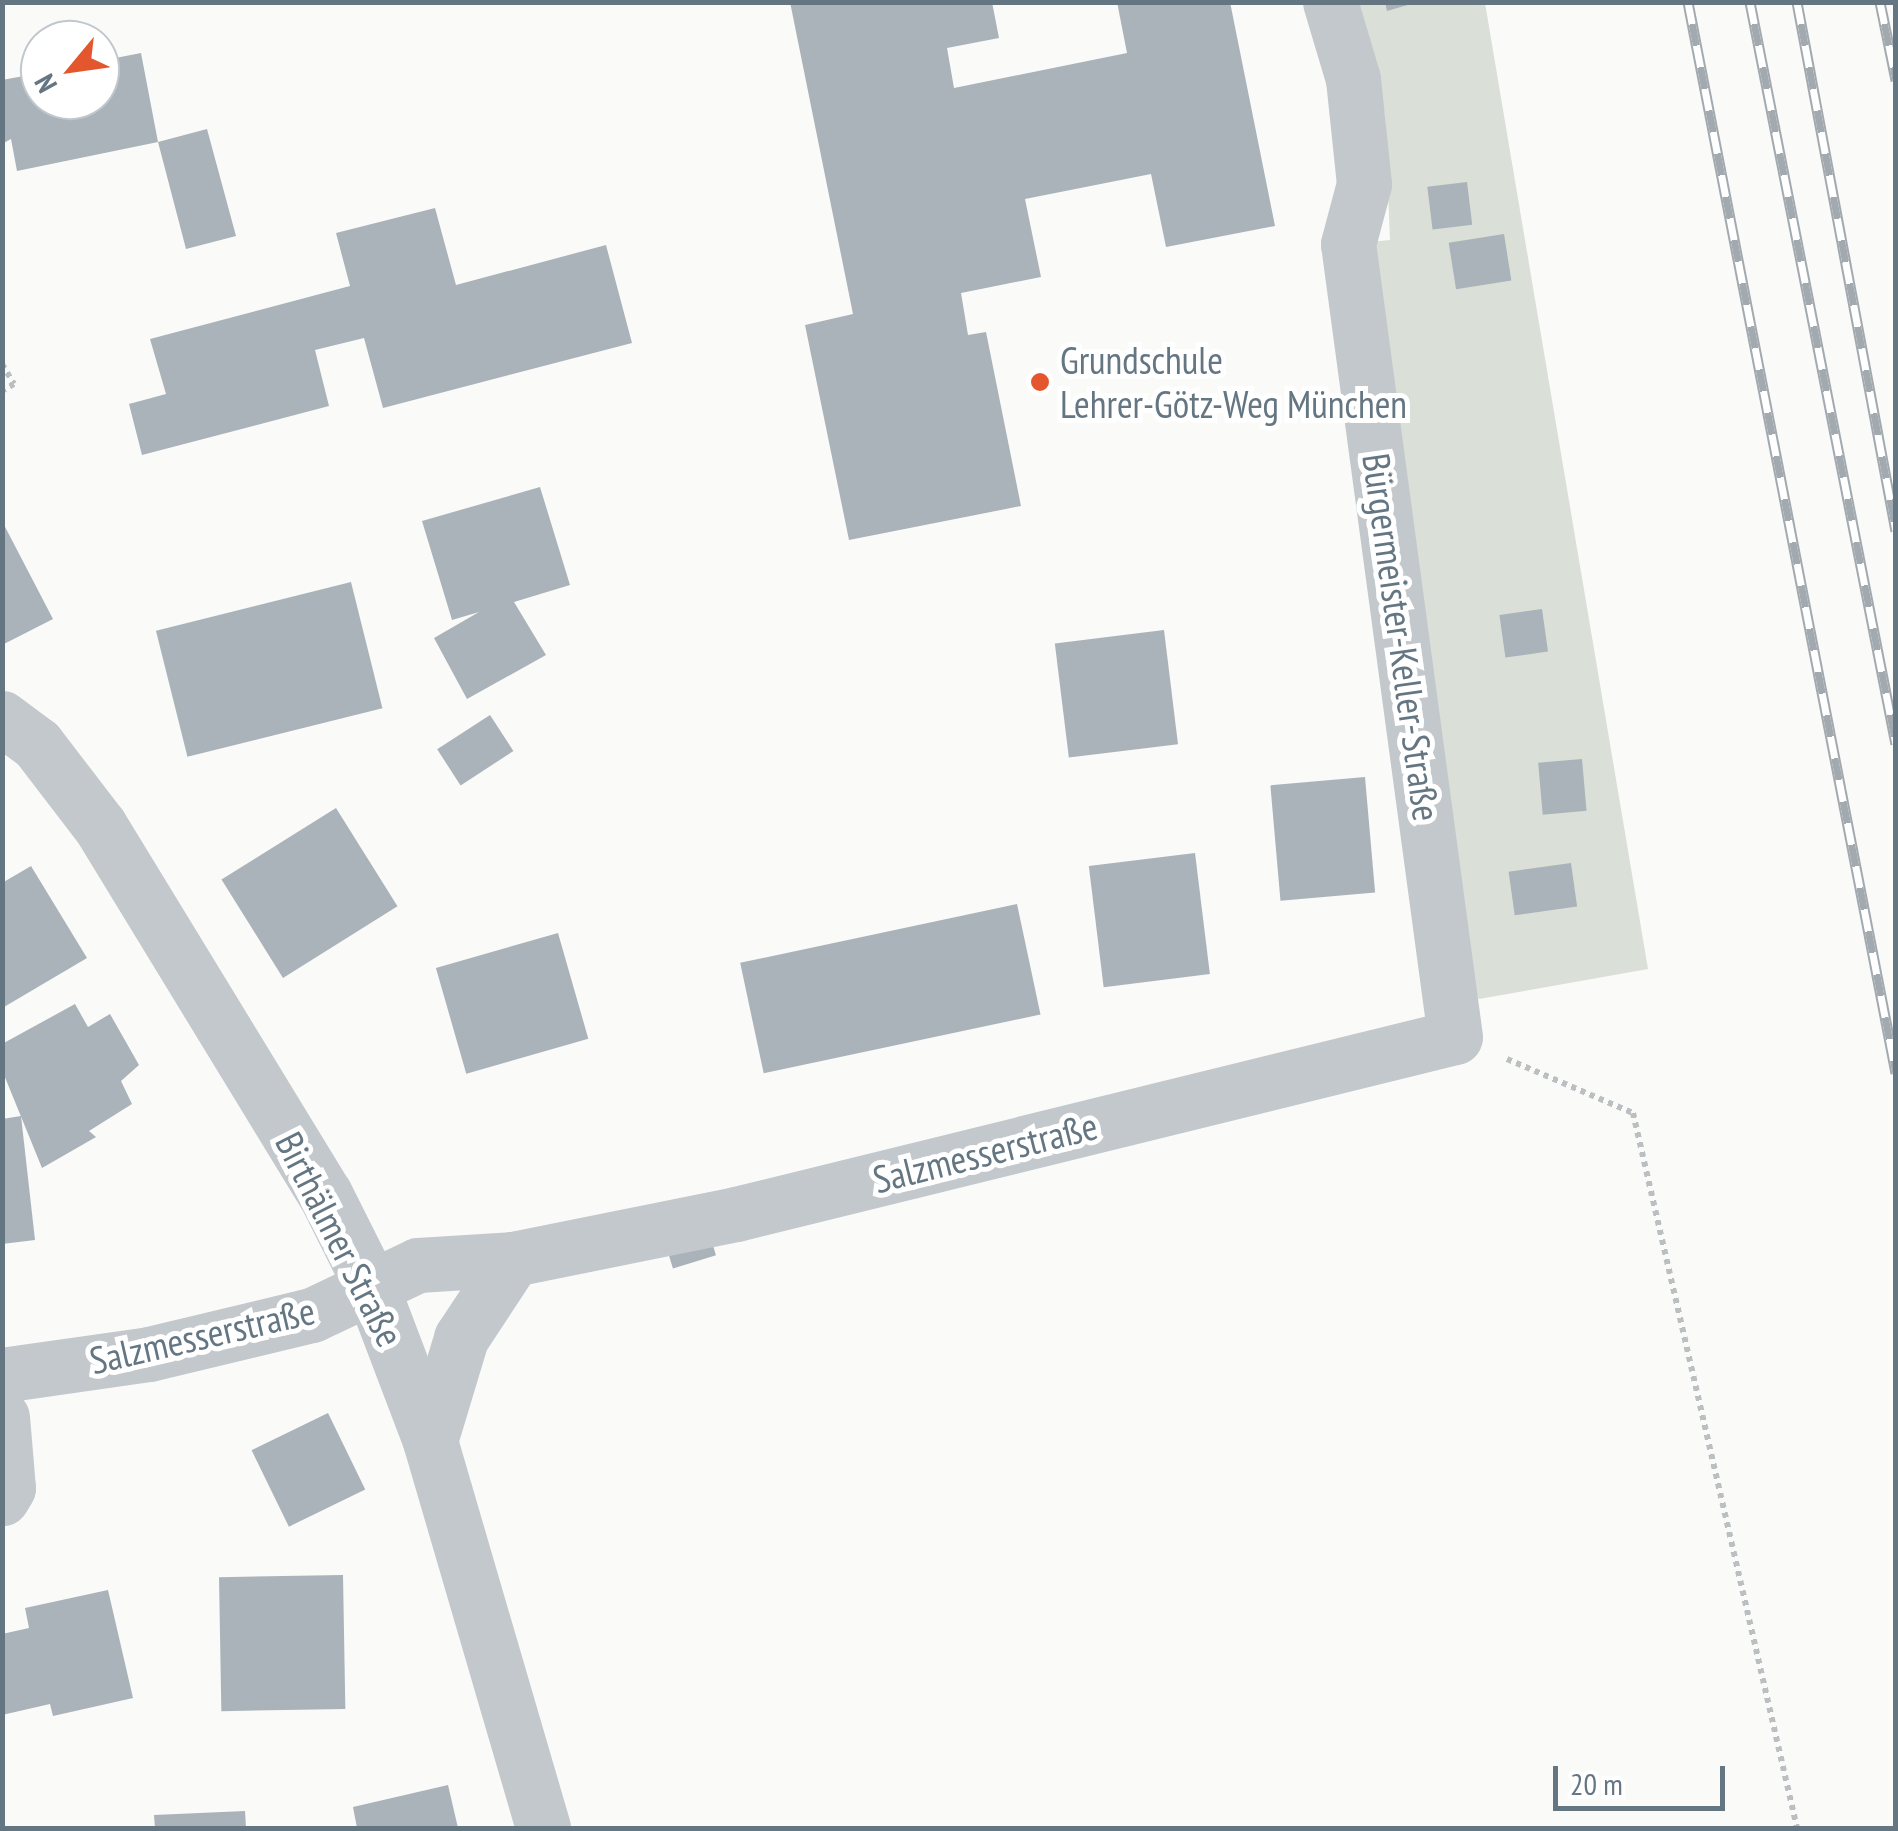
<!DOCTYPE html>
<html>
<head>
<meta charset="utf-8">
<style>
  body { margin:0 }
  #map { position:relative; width:1898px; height:1831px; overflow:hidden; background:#fafaf8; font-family:"PT Sans Narrow",sans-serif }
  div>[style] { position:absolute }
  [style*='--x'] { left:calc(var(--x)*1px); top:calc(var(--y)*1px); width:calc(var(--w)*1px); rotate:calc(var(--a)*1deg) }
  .green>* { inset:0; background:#dadfd7 }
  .building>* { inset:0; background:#aab3b9; transform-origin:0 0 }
  .path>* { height:6px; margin-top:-3px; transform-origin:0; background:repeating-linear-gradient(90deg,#bbbfc2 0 5px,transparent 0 10px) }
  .minor>* { height:55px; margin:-27.5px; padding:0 27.5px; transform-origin:27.5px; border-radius:27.5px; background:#c3c8cc }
  .rail>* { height:11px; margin-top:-5.5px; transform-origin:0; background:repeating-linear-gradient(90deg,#fff 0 22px,#a2aab0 0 44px); box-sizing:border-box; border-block:2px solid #a2aab0 }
  .dots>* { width:28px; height:28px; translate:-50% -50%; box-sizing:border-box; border:5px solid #fff; border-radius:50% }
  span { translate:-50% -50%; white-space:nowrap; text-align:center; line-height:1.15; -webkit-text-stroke:10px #fff; paint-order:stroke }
  .poi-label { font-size:38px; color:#657683 }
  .left { translate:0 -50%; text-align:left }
  .street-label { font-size:38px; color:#657683 }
  .frame { position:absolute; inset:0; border:5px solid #657683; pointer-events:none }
  .north { position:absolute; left:20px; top:20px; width:100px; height:100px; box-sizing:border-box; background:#fff; border:2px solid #c1c8cd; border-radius:50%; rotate:241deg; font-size:28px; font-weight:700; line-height:40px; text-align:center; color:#657683 }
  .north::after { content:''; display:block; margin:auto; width:35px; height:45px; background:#e4572e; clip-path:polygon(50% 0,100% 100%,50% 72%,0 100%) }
  .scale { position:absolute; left:1553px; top:1766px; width:172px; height:45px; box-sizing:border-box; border:5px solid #657683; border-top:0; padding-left:12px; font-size:30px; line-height:35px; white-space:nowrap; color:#657683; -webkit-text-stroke:8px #fff; paint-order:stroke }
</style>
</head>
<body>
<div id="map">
  <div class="green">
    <i style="clip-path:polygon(1355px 3px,1485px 3px,1648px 969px,1479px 999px,1464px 981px,1370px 242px,1390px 240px,1385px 115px)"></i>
  </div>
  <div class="building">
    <i style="clip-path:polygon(790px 2px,992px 2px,999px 38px,947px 48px,954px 88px,1127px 53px,1117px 2px,1230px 2px,1275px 226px,1166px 247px,1151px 174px,1025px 199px,1041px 277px,961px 293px,968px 335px,986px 332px,1021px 506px,849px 540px,805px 325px,853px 314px)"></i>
    <i style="clip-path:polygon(1385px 2px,1411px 2px,1411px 4px,1387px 11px)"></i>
    <i style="clip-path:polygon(141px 53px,158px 142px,207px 129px,236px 236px,186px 249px,158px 142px,17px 171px,11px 139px,2px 144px,2px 80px,40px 73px,40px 100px,100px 100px,100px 61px)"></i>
    <i style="left:1467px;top:182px;width:43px;height:40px;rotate:83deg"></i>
    <i style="clip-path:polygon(435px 208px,456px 285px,606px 245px,632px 343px,383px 408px,364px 338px,315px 350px,329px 406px,142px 455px,129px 404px,166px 394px,150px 339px,350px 286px,336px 233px)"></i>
    <i style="left:1504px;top:234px;width:47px;height:56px;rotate:81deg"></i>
    <i style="clip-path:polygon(540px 487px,570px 585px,514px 602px,546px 655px,467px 699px,434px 638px,479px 612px,452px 620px,422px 521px)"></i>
    <i style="clip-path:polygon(2px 521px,53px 619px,2px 645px)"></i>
    <i style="left:351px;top:582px;width:130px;height:201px;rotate:76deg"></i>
    <i style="left:1542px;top:609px;width:43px;height:43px;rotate:82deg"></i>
    <i style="left:1164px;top:630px;width:115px;height:110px;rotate:83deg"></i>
    <i style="left:490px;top:715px;width:43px;height:63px;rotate:57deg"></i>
    <i style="left:1582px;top:759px;width:52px;height:44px;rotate:85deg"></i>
    <i style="left:1365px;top:777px;width:116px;height:95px;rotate:85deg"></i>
    <i style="left:336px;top:808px;width:116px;height:135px;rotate:58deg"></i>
    <i style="left:1195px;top:853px;width:122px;height:107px;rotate:83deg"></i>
    <i style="left:1571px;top:863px;width:44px;height:63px;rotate:82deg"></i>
    <i style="clip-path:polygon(31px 866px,87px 958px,4px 1007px,2px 883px)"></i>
    <i style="left:1017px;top:904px;width:113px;height:283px;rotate:78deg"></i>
    <i style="left:558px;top:933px;width:110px;height:127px;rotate:74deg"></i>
    <i style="clip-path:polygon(75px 1004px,88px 1027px,110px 1014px,139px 1065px,121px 1081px,132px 1104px,89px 1131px,96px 1137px,42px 1168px,2px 1070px,2px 1044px)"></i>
    <i style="clip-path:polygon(21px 1116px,35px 1240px,2px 1244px,2px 1119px)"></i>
    <i style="left:711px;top:1239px;width:17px;height:45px;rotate:73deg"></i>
    <i style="left:328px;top:1413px;width:85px;height:85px;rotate:64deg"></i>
    <i style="left:343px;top:1575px;width:134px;height:124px;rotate:89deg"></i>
    <i style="clip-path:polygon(108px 1590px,133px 1698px,53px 1716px,50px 1704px,2px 1715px,2px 1634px,29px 1628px,25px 1608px)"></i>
    <i style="clip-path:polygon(448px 1785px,458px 1828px,357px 1828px,353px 1807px)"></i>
    <i style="clip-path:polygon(245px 1811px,246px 1828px,155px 1828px,154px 1815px)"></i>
  </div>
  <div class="path">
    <i style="--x:2;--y:364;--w:23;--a:59"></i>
    <i style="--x:14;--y:384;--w:14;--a:150"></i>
    <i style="--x:1507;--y:1059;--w:137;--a:23.2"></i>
    <i style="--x:1633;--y:1113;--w:734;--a:77.08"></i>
  </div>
  <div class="minor">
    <i style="--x:2;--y:718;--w:44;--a:36.6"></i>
    <i style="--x:37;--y:744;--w:103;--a:52.5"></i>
    <i style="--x:100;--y:826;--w:431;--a:58.6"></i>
    <i style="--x:325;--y:1194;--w:105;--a:63.4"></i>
    <i style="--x:372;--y:1288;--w:164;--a:69.2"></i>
    <i style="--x:430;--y:1441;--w:403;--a:73.7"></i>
    <i style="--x:2;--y:1375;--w:148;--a:-8.1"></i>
    <i style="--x:149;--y:1354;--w:168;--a:-13.5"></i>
    <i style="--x:312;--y:1315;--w:117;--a:-25.3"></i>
    <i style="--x:418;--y:1265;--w:95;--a:-3.6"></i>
    <i style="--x:513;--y:1259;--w:227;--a:-11.4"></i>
    <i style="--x:736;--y:1214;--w:740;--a:-13.83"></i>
    <i style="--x:1455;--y:1037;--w:800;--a:-97.68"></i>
    <i style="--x:1348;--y:244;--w:62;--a:-75.1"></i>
    <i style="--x:1364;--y:184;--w:106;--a:-96"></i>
    <i style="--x:1353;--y:79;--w:80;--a:-106.6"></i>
    <i style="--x:2;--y:1417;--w:71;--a:85.2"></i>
    <i style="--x:8;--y:1488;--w:12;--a:121"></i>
    <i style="--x:430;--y:1441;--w:108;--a:-73.2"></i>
    <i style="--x:461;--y:1338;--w:95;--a:-56.6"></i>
  </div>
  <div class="rail">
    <i style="--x:1688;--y:2;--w:1091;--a:79.01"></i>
    <i style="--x:1750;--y:2;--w:756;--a:78.87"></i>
    <i style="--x:1797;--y:2;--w:538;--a:79.4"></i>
    <i style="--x:1880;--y:2;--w:80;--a:78.4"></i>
  </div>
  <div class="dots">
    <i style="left:1040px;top:382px;background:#e4572e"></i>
  </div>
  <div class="poi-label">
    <span class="left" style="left:1060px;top:382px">Grundschule<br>Lehrer-Götz-Weg München</span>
  </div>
  <div class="street-label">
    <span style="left:1402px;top:637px;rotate:82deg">Bürgermeister-Keller-Straße</span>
    <span style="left:985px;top:1152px;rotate:-14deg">Salzmesserstraße</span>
    <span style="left:340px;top:1239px;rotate:63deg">Birthälmer Straße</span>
    <span style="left:202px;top:1335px;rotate:-13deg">Salzmesserstraße</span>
  </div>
  <div class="frame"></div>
  <div class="north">N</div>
  <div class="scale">20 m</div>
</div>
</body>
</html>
